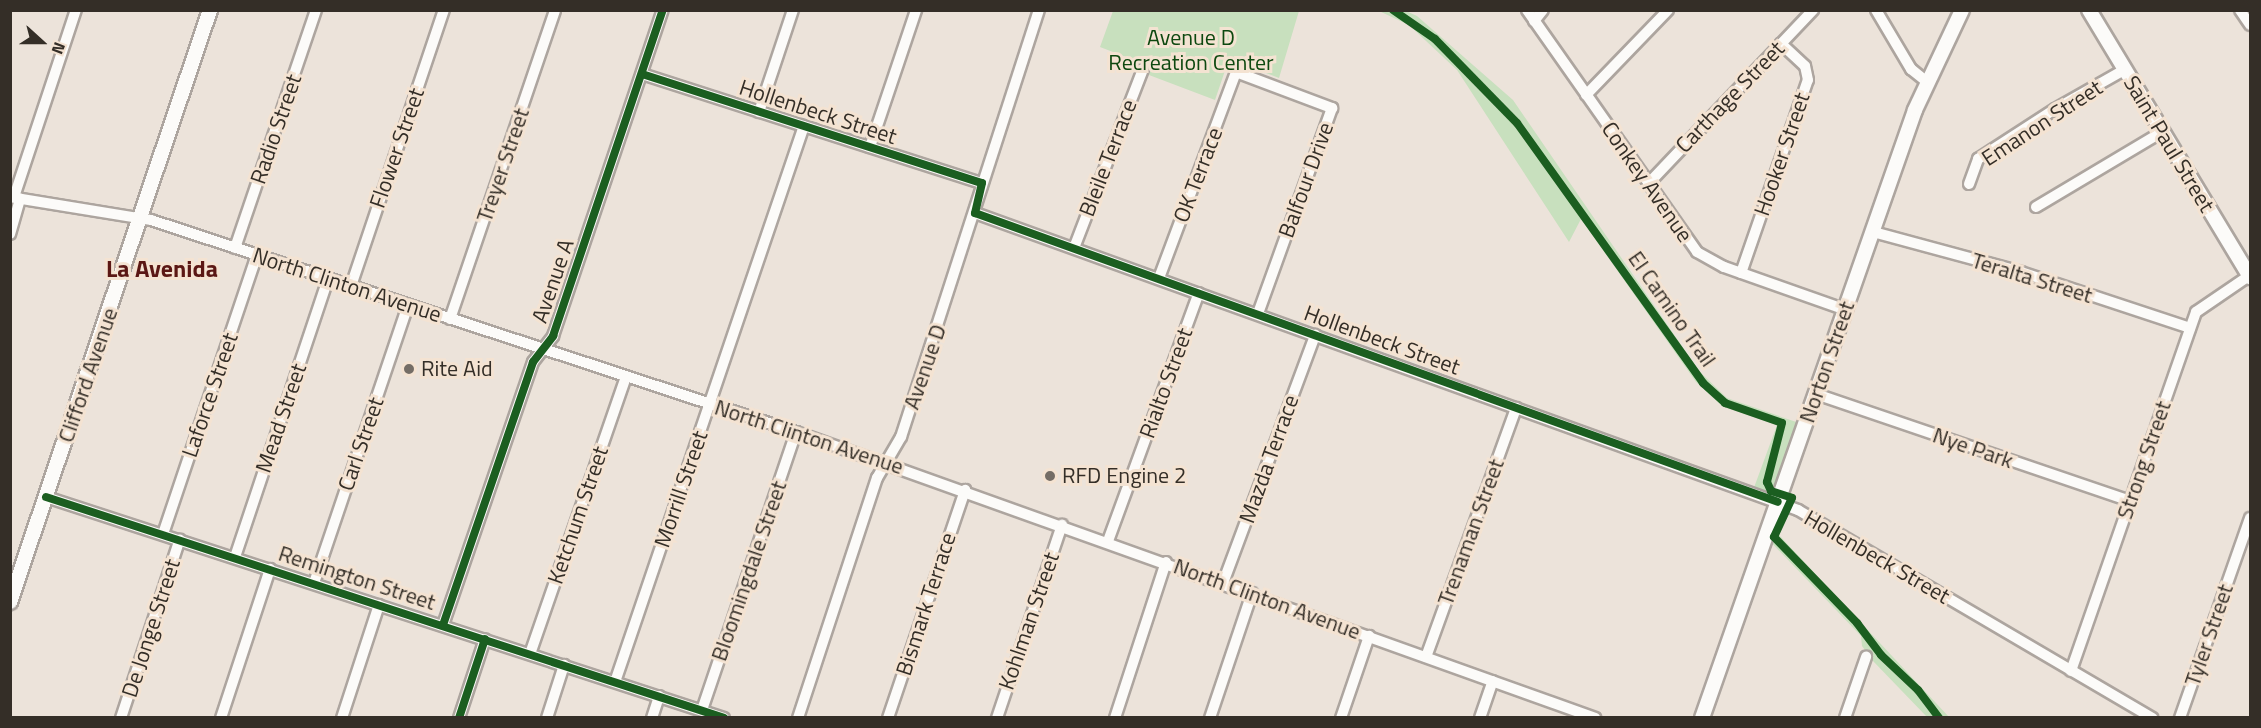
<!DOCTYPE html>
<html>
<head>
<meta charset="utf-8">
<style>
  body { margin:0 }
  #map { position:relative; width:2261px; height:728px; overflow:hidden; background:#ece3da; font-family:"Titillium Web",sans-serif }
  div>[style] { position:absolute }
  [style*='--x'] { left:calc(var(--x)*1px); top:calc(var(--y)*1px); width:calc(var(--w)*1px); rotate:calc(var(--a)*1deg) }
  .green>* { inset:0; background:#c8e0be }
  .roads { filter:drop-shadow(2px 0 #ada59f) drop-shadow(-2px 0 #ada59f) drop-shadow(0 2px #ada59f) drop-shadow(0 -2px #ada59f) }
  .minor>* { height:10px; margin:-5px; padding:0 5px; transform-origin:5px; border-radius:5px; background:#fcfbf9 }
  .major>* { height:14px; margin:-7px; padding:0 7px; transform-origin:7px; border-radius:7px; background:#fcfbf9 }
  .cycleway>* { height:8px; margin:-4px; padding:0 4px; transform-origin:4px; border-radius:4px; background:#1b5e20 }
  .dots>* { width:16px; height:16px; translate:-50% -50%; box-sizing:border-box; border:3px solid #f4e3d2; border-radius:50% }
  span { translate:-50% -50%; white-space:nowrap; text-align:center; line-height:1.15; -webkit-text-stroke:6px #f4e3d2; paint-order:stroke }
  .park-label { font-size:22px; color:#0d480f }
  .street-label { font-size:22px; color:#342e27 }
  .poi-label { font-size:22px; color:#342e27 }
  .left { translate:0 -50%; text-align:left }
  .neighbourhood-label { font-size:24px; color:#5b1714; font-weight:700 }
  .frame { position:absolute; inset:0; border:12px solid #342e27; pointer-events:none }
  .north { position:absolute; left:12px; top:12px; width:60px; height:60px; -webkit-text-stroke:4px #f4e3d2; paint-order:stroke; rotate:111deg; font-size:16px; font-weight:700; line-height:24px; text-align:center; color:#342e27 }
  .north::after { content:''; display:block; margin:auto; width:21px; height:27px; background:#342e27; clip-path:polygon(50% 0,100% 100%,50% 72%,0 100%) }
</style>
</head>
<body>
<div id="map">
  <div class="green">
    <i style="clip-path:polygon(1113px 11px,1299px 11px,1279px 78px,1229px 59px,1215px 100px,1149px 75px,1152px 67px,1100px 47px)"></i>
    <i style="clip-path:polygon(1379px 11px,1406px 11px,1417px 16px,1513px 100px,1699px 371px,1727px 398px,1805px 425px,1782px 491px,1795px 495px,1779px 535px,1949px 717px,1927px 717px,1873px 661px,1862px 646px,1861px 636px,1765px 536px,1777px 502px,1752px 493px,1777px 425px,1722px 406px,1696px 382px,1581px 219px,1569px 242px,1457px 70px,1409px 25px)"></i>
  </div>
  <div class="roads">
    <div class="minor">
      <i style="--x:1527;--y:10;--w:296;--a:54.9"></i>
      <i style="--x:1697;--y:252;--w:31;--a:29"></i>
      <i style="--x:1724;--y:267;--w:129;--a:19.4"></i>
      <i style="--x:1876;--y:10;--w:69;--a:59.3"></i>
      <i style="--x:1911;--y:69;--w:21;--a:39"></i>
      <i style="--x:2240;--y:10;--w:18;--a:56"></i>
      <i style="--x:1534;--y:21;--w:14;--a:-51"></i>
      <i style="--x:642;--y:74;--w:357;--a:17.8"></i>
      <i style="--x:1586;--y:95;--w:118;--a:-46"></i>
      <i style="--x:759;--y:112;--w:108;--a:-71.6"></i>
      <i style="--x:870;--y:147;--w:145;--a:-71.4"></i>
      <i style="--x:1648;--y:184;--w:240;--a:-46.5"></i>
      <i style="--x:1969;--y:184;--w:27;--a:-70"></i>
      <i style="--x:1978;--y:159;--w:92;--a:-33"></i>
      <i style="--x:2055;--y:109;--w:79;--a:-29.5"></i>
      <i style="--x:10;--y:197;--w:143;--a:9.3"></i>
      <i style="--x:151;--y:220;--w:679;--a:18.19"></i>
      <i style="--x:796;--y:432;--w:849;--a:19.69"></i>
      <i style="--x:14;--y:197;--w:197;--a:-71.7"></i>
      <i style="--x:2036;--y:207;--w:147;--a:-30.8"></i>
      <i style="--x:975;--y:213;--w:875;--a:19.84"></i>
      <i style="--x:1798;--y:510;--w:411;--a:30.4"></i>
      <i style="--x:1873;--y:232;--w:153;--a:15.1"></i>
      <i style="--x:2021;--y:272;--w:178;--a:18.3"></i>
      <i style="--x:10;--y:234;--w:37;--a:-74"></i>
      <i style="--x:235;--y:248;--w:251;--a:-71.2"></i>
      <i style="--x:1074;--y:248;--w:192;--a:-68.9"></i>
      <i style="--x:1741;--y:273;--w:204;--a:-70.9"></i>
      <i style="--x:1808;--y:80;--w:14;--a:-102"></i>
      <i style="--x:1805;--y:66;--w:33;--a:-137"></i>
      <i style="--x:1159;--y:278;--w:220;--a:-69.5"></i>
      <i style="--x:1236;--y:72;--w:103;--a:20.6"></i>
      <i style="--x:1332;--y:108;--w:219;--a:109.8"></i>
      <i style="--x:351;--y:286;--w:291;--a:-71.4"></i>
      <i style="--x:450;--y:319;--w:326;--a:-71.2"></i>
      <i style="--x:1816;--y:394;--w:332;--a:18.8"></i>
      <i style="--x:46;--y:497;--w:713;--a:18.05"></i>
      <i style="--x:163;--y:534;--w:294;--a:-71.4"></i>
      <i style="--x:1108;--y:541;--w:264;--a:-69.9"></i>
      <i style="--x:235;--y:557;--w:293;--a:-71.5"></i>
      <i style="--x:314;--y:583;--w:293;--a:-71.3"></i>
      <i style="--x:1223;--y:583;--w:265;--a:-69.6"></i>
      <i style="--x:443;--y:625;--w:278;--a:-71.1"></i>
      <i style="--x:533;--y:362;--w:33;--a:-52"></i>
      <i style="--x:553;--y:336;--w:344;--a:-71.4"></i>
      <i style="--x:530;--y:654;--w:294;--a:-70.9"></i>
      <i style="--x:1426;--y:657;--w:265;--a:-70.1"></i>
      <i style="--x:2071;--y:671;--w:380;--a:-70.8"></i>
      <i style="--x:2196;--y:312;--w:65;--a:-34.4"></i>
      <i style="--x:615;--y:682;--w:587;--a:-71.23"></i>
      <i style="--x:702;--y:710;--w:293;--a:-71.3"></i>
      <i style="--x:121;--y:718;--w:188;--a:-71.8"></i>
      <i style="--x:221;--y:718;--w:157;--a:-71.8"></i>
      <i style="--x:342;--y:718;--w:119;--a:-71.9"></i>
      <i style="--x:459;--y:718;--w:83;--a:-71.8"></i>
      <i style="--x:547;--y:718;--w:56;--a:-72.2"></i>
      <i style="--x:652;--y:718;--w:23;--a:-72"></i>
      <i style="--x:798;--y:718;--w:253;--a:-71.8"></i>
      <i style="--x:877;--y:478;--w:48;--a:-59.7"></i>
      <i style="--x:901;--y:437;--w:449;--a:-72.1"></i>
      <i style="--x:888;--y:718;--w:241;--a:-71.3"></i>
      <i style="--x:997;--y:718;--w:204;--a:-71.4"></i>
      <i style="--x:1115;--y:718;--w:164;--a:-71.9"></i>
      <i style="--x:1210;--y:718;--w:132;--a:-71.4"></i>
      <i style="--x:1341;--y:718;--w:87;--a:-71.1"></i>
      <i style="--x:1480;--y:718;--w:39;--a:-71"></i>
      <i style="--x:1845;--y:718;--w:65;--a:-71"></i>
      <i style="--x:2180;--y:718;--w:212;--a:-70.7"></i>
    </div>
    <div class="major">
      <i style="--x:2089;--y:10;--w:312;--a:58.9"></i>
      <i style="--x:10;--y:602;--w:625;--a:-71.33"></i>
      <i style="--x:1702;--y:718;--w:644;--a:-70.69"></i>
      <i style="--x:1915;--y:110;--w:110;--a:-64.8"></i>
    </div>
  </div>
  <div class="cycleway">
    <i style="--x:1393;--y:10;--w:51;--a:34.6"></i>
    <i style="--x:1435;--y:39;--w:117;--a:45.7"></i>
    <i style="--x:1517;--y:123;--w:320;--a:54.4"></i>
    <i style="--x:1703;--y:383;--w:30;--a:42"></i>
    <i style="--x:1725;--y:403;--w:60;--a:19.3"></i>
    <i style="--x:1782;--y:423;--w:61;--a:104.3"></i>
    <i style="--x:1767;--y:482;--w:10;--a:66"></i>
    <i style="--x:1771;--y:491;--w:22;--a:18"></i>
    <i style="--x:1792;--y:498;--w:43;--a:114.8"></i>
    <i style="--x:1774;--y:537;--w:120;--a:46"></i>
    <i style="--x:1857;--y:623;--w:40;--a:53"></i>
    <i style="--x:1881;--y:655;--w:51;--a:43.4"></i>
    <i style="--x:1918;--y:690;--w:35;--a:53"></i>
    <i style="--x:642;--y:74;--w:357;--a:17.8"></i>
    <i style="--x:982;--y:183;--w:31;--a:103"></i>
    <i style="--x:975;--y:213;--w:853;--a:19.79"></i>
    <i style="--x:46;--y:497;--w:713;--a:18.05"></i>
    <i style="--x:443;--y:625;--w:278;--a:-71.1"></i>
    <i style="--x:533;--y:362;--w:33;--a:-52"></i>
    <i style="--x:553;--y:336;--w:344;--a:-71.4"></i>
    <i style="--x:459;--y:718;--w:83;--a:-71.8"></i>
  </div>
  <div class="dots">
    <i style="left:409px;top:369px;background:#746d66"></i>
    <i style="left:1050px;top:476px;background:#746d66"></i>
  </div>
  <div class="park-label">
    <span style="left:1191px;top:50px">Avenue D<br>Recreation Center</span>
  </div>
  <div class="street-label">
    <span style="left:1730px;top:97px;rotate:-46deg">Carthage Street</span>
    <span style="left:818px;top:112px;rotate:18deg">Hollenbeck Street</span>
    <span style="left:2042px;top:123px;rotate:-33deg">Emanon Street</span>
    <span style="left:276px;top:129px;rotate:-71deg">Radio Street</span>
    <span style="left:2169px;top:144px;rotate:59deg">Saint Paul Street</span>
    <span style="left:397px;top:148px;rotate:-71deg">Flower Street</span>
    <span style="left:1782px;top:154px;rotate:-71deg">Hooker Street</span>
    <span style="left:1108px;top:158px;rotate:-69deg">Bleile Terrace</span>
    <span style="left:503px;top:165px;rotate:-71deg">Treyer Street</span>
    <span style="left:1198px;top:175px;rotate:-69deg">OK Terrace</span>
    <span style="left:1306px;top:180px;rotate:-70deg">Balfour Drive</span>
    <span style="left:1647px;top:182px;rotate:55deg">Conkey Avenue</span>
    <span style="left:2032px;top:278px;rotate:17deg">Teralta Street</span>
    <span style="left:553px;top:281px;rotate:-71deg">Avenue A</span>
    <span style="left:347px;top:285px;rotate:18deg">North Clinton Avenue</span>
    <span style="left:1672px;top:309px;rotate:55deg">El Camino Trail</span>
    <span style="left:1382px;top:340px;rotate:20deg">Hollenbeck Street</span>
    <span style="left:1827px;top:362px;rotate:-71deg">Norton Street</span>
    <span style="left:925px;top:367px;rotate:-71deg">Avenue D</span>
    <span style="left:88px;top:375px;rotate:-71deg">Clifford Avenue</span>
    <span style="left:1166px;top:383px;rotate:-70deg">Rialto Street</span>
    <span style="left:210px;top:395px;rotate:-71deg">Laforce Street</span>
    <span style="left:281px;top:418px;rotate:-71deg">Mead Street</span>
    <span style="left:809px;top:437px;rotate:18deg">North Clinton Avenue</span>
    <span style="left:361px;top:444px;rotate:-71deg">Carl Street</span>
    <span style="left:1973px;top:448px;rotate:19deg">Nye Park</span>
    <span style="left:1269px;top:459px;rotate:-70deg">Mazda Terrace</span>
    <span style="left:2144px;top:460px;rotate:-71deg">Strong Street</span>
    <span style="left:681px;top:489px;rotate:-71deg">Morrill Street</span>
    <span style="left:578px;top:515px;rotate:-71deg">Ketchum Street</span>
    <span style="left:1471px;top:532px;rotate:-70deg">Trenaman Street</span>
    <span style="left:1877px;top:557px;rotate:30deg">Hollenbeck Street</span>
    <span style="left:749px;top:571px;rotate:-71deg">Bloomingdale Street</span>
    <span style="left:357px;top:578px;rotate:18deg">Remington Street</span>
    <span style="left:1267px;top:599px;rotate:20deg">North Clinton Avenue</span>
    <span style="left:926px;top:604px;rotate:-72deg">Bismark Terrace</span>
    <span style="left:1029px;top:621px;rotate:-71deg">Kohlman Street</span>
    <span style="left:151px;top:628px;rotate:-72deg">De Jonge Street</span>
    <span style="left:2209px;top:635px;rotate:-71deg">Tyler Street</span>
  </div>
  <div class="poi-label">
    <span class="left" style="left:421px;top:369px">Rite Aid</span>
    <span class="left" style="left:1062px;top:476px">RFD Engine 2</span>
  </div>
  <div class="neighbourhood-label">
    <span style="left:162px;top:269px">La Avenida</span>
  </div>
  <div class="frame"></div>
  <div class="north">N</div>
</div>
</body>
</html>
